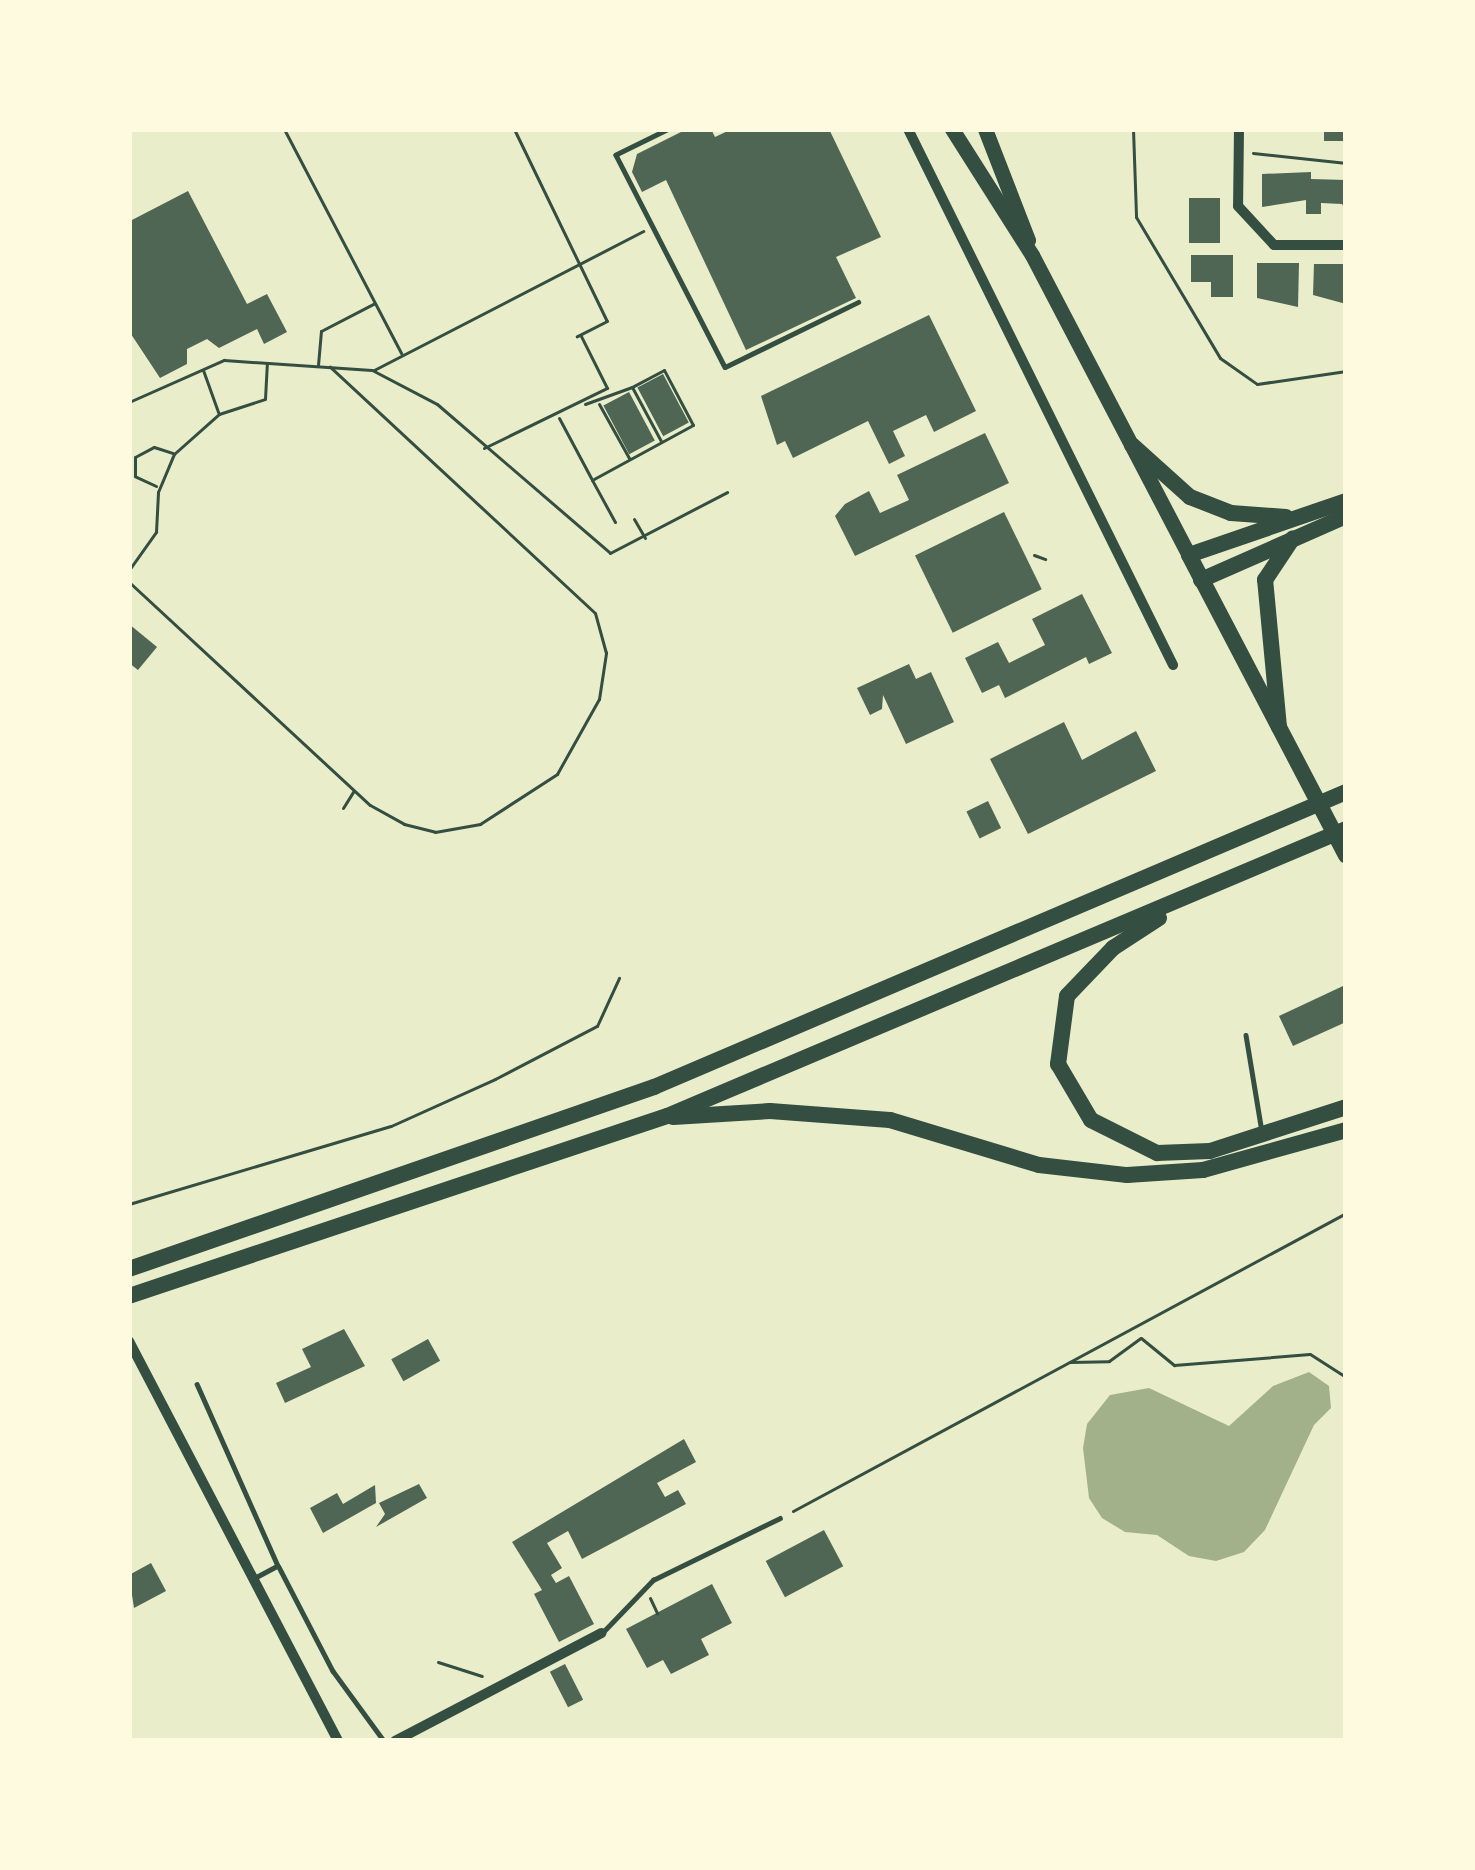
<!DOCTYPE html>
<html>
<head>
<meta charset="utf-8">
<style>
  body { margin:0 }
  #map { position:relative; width:1475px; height:1870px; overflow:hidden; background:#e9edc9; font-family:"Titillium Web",sans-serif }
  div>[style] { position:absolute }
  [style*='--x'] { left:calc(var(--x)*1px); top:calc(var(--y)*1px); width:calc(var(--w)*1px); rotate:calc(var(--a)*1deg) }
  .water>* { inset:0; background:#a3b18a }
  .building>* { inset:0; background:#4f6655; transform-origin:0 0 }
  .path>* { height:3px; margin:-1.5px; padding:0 1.5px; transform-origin:1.5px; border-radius:1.5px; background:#344e41 }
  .service>* { height:4.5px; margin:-2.25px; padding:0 2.25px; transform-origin:2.25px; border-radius:2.25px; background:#344e41 }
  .minor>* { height:10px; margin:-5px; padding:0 5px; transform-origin:5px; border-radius:5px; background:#344e41 }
  .secondary>* { height:15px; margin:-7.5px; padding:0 7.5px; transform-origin:7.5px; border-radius:7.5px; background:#344e41 }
  .primary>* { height:16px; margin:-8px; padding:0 8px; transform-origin:8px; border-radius:8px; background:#344e41 }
  .trunk>* { height:16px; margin:-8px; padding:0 8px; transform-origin:8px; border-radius:8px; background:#344e41 }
  span { translate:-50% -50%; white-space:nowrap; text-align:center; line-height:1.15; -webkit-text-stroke:10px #fefae0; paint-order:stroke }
  .frame { position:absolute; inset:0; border:132px solid #fefae0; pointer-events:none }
</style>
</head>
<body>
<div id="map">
  <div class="water">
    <i style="clip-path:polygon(1309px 1372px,1329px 1386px,1331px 1408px,1314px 1425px,1265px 1530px,1244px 1552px,1216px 1561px,1189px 1556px,1157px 1535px,1125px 1532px,1102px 1518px,1089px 1498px,1083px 1448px,1087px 1424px,1110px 1395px,1149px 1388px,1229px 1426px,1273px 1386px)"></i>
  </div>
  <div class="building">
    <i style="clip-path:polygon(687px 129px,711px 129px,715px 137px,732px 129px,829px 129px,881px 237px,836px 257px,856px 298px,746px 350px,666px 180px,642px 192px,632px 172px,637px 154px)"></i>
    <i style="left:1324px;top:129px;width:22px;height:12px"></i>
    <i style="clip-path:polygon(1311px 172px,1311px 179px,1346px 180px,1346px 211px,1342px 204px,1321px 203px,1321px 214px,1306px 214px,1306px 200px,1262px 207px,1262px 174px)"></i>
    <i style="clip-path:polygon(188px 191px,247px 304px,267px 294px,287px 332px,264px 344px,257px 329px,219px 348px,207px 339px,187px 349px,187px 364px,160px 378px,129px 331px,129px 214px,132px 220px)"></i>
    <i style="left:1189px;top:198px;width:31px;height:45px"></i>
    <i style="clip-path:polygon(1191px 255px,1233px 255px,1233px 297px,1211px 297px,1211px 282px,1191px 282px)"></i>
    <i style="clip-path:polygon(1257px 263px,1299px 263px,1298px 307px,1257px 298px)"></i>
    <i style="clip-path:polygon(1314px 264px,1346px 264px,1346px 304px,1313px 295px)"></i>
    <i style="clip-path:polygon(929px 315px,976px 411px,934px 432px,926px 415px,893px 431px,905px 456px,889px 464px,868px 421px,793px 458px,785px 441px,777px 445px,761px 396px)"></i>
    <i style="left:663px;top:374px;width:55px;height:29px;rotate:62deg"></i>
    <i style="left:629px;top:392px;width:55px;height:29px;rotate:62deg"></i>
    <i style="clip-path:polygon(985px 433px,1009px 483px,855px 556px,835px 516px,845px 504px,869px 491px,880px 513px,909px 500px,897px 475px)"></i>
    <i style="left:1004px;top:512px;width:86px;height:99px;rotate:64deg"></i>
    <i style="clip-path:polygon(1082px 594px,1112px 653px,1089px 664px,1086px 657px,1005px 698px,999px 685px,982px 693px,965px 658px,998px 642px,1009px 663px,1045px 645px,1032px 619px)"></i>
    <i style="clip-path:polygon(129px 624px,157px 647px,138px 670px,129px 663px)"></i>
    <i style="clip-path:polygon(909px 664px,916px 679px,931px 672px,954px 722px,906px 744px,883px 695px,882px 709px,870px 715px,857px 688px)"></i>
    <i style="clip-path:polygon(1064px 722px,1082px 760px,1136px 731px,1156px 771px,1028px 834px,990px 759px)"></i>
    <i style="left:988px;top:801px;width:30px;height:24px;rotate:64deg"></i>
    <i style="clip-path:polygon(1343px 986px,1346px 1022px,1293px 1046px,1279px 1016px)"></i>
    <i style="clip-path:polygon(344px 1329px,365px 1366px,285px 1403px,276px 1383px,311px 1367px,302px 1349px)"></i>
    <i style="left:428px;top:1339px;width:25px;height:42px;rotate:61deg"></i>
    <i style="clip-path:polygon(684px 1439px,696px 1462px,657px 1483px,665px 1497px,678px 1490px,686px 1504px,582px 1559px,568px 1531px,547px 1543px,562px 1568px,551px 1575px,556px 1583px,569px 1576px,594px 1624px,559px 1642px,534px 1594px,542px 1590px,512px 1542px)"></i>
    <i style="clip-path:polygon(419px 1484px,427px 1498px,376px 1527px,385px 1514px,379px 1503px)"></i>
    <i style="clip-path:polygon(375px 1485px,376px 1503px,323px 1533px,310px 1508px,337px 1493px,343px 1504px)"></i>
    <i style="left:824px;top:1530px;width:41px;height:66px;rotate:62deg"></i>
    <i style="clip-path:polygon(151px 1563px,166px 1591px,134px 1608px,129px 1575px)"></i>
    <i style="clip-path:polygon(712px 1584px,732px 1623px,701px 1639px,709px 1655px,671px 1674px,663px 1660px,647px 1668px,626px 1629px)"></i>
    <i style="left:565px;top:1664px;width:40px;height:17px;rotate:63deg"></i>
  </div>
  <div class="path">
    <i style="--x:284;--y:129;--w:253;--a:62.4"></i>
    <i style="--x:514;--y:129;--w:213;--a:64.2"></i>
    <i style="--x:607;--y:321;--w:34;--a:153"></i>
    <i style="--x:1133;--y:129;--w:88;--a:88"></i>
    <i style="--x:1136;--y:217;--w:164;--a:59.2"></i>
    <i style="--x:1220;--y:358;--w:45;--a:35.1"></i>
    <i style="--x:1257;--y:384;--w:90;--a:-8.3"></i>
    <i style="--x:1253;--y:153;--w:94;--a:6.1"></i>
    <i style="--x:318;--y:365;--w:34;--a:-85"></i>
    <i style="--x:321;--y:331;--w:59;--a:-27.4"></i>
    <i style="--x:203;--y:370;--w:45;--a:70.3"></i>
    <i style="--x:374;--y:370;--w:303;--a:-27.3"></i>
    <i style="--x:129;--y:402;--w:104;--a:-23.9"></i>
    <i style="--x:224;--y:360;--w:148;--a:3.9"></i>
    <i style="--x:372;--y:370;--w:73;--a:27.6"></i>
    <i style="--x:437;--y:404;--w:228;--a:40.7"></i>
    <i style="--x:610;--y:553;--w:132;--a:-27.5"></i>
    <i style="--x:585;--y:404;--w:50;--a:-19.9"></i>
    <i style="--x:632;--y:387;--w:61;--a:61.8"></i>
    <i style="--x:599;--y:404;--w:62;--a:60.9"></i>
    <i style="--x:559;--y:418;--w:68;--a:61.9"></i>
    <i style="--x:484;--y:448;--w:137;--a:-26"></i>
    <i style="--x:607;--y:388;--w:58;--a:-116.6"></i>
    <i style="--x:156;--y:486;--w:23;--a:-155"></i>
    <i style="--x:135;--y:476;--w:19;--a:-90"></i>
    <i style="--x:135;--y:457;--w:21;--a:-28"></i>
    <i style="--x:154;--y:447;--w:20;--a:18"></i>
    <i style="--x:634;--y:519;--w:22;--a:60"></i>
    <i style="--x:615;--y:522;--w:48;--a:-118.7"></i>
    <i style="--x:592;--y:480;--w:115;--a:-28.6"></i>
    <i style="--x:693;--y:425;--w:62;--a:-117.8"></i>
    <i style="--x:664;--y:370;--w:36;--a:152"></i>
    <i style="--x:1034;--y:555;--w:12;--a:20"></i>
    <i style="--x:129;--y:570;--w:47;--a:-54.6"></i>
    <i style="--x:156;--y:532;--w:40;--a:-87.1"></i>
    <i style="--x:158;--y:492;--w:41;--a:-67.2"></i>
    <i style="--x:174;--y:454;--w:60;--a:-41.6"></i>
    <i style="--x:219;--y:414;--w:48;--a:-18.1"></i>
    <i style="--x:265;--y:399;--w:35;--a:-87"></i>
    <i style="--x:129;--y:582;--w:328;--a:42.8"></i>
    <i style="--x:370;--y:805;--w:39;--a:29"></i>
    <i style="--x:404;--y:824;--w:32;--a:14"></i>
    <i style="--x:435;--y:832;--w:46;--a:-10.1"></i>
    <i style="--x:480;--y:824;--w:92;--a:-33"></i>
    <i style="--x:557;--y:774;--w:86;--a:-60.8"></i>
    <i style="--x:599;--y:699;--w:47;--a:-81.3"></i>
    <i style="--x:606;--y:653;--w:41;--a:-105.4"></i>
    <i style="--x:595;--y:613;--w:362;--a:-137.1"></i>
    <i style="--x:343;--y:808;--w:19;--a:-58"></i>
    <i style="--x:129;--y:1204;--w:273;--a:-16.6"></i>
    <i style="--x:391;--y:1126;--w:114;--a:-24.3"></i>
    <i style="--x:495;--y:1079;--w:115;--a:-27.5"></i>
    <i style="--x:597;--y:1026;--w:53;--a:-65.4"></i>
    <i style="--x:1070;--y:1362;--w:39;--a:-1"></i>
    <i style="--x:1109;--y:1361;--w:39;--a:-36"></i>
    <i style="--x:1141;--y:1338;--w:43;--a:39.3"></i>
    <i style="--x:1174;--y:1365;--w:136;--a:-4.6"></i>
    <i style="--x:1310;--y:1354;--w:43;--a:32.6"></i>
    <i style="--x:793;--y:1511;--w:628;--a:-28.32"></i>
    <i style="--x:650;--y:1598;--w:17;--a:65"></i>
    <i style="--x:438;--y:1662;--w:46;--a:17.7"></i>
  </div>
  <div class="service">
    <i style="--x:669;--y:129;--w:59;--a:153.9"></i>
    <i style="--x:616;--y:155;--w:238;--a:62.8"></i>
    <i style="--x:725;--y:367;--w:148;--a:-26"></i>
    <i style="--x:1246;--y:1035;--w:98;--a:80.6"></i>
    <i style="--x:197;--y:1384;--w:199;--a:66"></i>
    <i style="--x:278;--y:1566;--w:26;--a:152"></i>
    <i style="--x:279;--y:1567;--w:117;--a:62.6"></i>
    <i style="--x:333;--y:1671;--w:87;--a:53.9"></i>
    <i style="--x:602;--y:1633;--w:74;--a:-46.1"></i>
    <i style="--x:653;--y:1580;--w:141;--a:-26"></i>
  </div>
  <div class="minor">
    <i style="--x:908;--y:129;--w:598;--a:63.69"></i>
    <i style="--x:1239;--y:129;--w:77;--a:90.7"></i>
    <i style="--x:1238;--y:206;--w:53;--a:47.3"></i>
    <i style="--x:1274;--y:245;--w:72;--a:0"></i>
    <i style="--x:129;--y:1341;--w:451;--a:62.4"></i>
    <i style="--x:395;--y:1741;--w:233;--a:-27.6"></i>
  </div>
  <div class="secondary">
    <i style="--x:952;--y:129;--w:149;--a:57.6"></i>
    <i style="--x:1032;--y:255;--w:339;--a:62.4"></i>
    <i style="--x:985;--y:129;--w:119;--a:68.8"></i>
  </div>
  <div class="primary">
    <i style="--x:1189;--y:555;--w:339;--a:62.4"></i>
  </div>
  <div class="trunk">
    <i style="--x:1132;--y:445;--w:78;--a:41.9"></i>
    <i style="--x:1190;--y:497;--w:44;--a:21.3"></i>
    <i style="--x:1231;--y:513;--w:55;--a:4.2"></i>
    <i style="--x:1189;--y:555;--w:166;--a:-19"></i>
    <i style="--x:1201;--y:580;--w:158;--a:-23.8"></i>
    <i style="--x:1279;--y:727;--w:148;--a:-95.4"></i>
    <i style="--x:1265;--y:580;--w:50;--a:-56.3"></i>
    <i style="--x:1159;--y:918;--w:55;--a:146.9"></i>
    <i style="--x:1113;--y:948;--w:66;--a:133.8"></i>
    <i style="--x:1067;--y:996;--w:69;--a:97.5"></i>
    <i style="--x:1058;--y:1064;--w:65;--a:59.5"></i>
    <i style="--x:1091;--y:1120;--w:74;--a:26.6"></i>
    <i style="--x:1157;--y:1153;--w:53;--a:-2.2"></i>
    <i style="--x:1210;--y:1151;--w:143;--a:-17.9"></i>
    <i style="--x:673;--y:1117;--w:97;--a:-3.5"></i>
    <i style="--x:770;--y:1111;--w:120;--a:4.3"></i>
    <i style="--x:890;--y:1120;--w:156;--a:16.8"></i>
    <i style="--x:1039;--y:1165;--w:89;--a:6.5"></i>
    <i style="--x:1127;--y:1175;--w:76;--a:-3.8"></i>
    <i style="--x:1203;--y:1170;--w:148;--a:-15.6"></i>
    <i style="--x:129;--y:1269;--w:556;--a:-19.12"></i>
    <i style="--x:654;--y:1087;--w:752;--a:-23.09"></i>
    <i style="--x:129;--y:1296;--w:567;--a:-18.5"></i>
    <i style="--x:667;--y:1116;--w:737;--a:-22.91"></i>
  </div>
  <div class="frame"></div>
</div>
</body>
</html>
